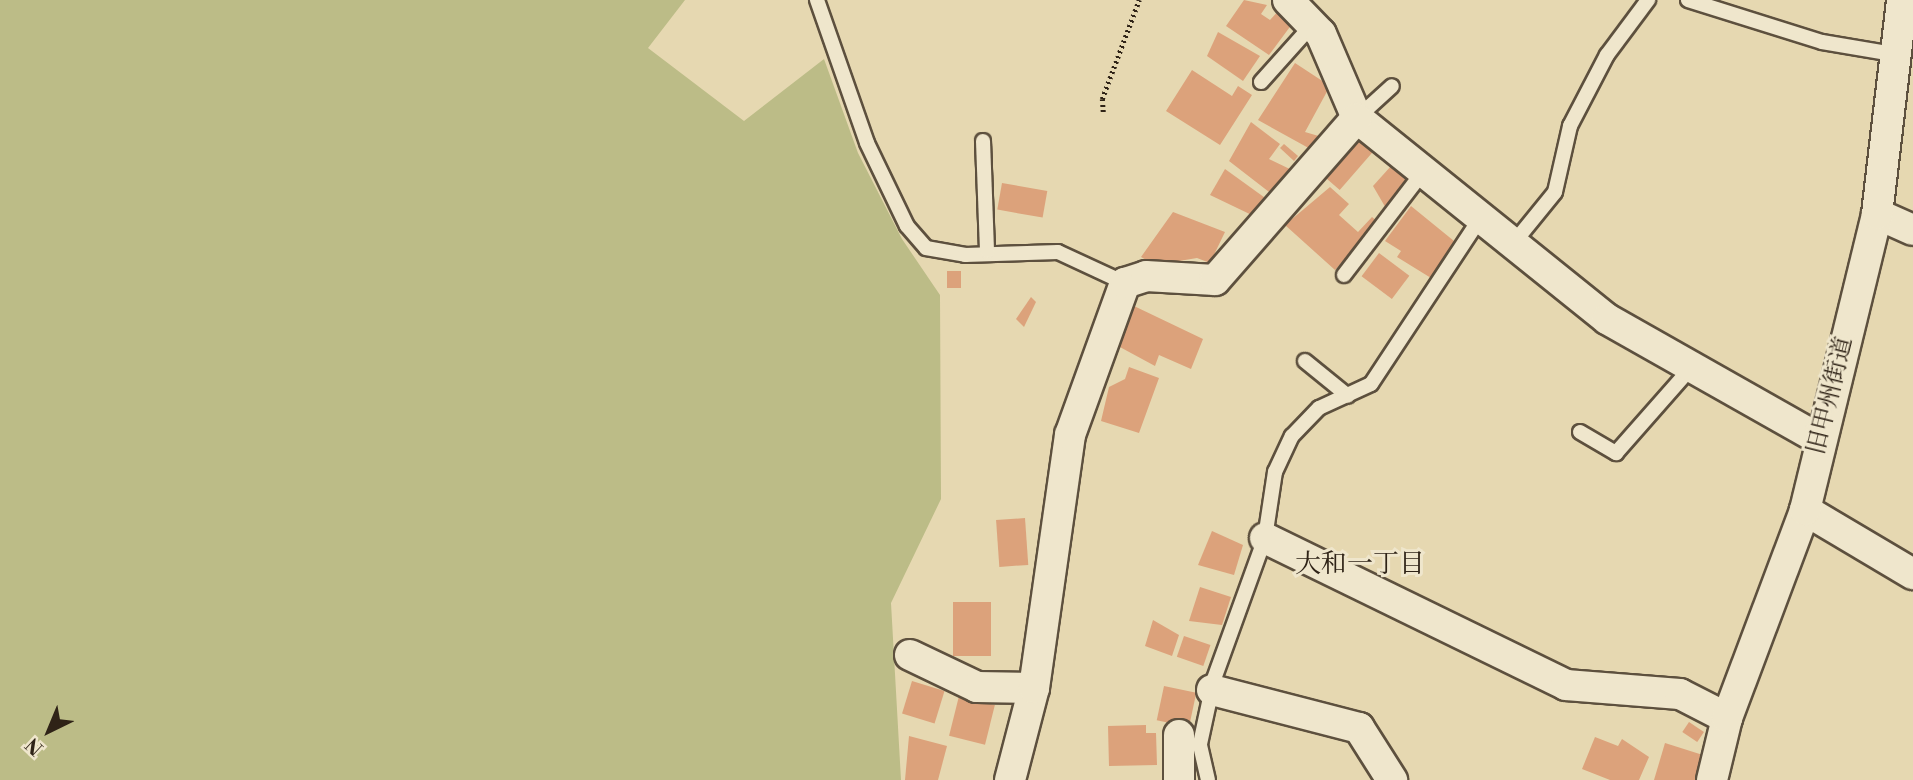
<!DOCTYPE html>
<html>
<head>
<meta charset="utf-8">
<style>
  body { margin:0 }
  #map { position:relative; width:1913px; height:780px; overflow:hidden; background:#e6d8b1; font-family:"Libre Bodoni","Noto Serif JP",serif }
  div>[style] { position:absolute }
  [style*='--x'] { left:calc(var(--x)*1px); top:calc(var(--y)*1px); width:calc(var(--w)*1px); rotate:calc(var(--a)*1deg) }
  .green>* { inset:0; background:#bcbc87 }
  .building>* { inset:0; background:#dca27b; transform-origin:0 0 }
  .path>* { height:4.5px; margin-top:-2.25px; transform-origin:0; background:repeating-linear-gradient(90deg,#2f2317 0 2px,transparent 0 5.5px) }
  .roads { filter:drop-shadow(2px 0 #5d503e) drop-shadow(-2px 0 #5d503e) drop-shadow(0 2px #5d503e) drop-shadow(0 -2px #5d503e) }
  .service>* { height:14px; margin:-7px; padding:0 7px; transform-origin:7px; border-radius:7px; background:#efe6cc }
  .minor>* { height:30px; margin:-15px; padding:0 15px; transform-origin:15px; border-radius:15px; background:#efe6cc }
  span { translate:-50% -50%; white-space:nowrap; text-align:center; line-height:1.15; -webkit-text-stroke:6px #efe6cc; paint-order:stroke }
  .street-label { font-size:24px; color:#2f2317 }
  .neighbourhood-label { font-size:26px; color:#2f2317 }
  .north { position:absolute; left:14px; top:696px; width:70px; height:70px; -webkit-text-stroke:5px #efe6cc; paint-order:stroke; rotate:223deg; font-size:19px; font-weight:700; line-height:28px; text-align:center; color:#2f2317 }
  .north::after { content:''; display:block; margin:auto; width:24px; height:32px; background:#2f2317; clip-path:polygon(50% 0,100% 100%,50% 72%,0 100%) }
</style>
</head>
<body>
<div id="map">
  <div class="green">
    <i style="clip-path:polygon(0 0,685px 0,648px 48px,744px 121px,824px 59px,858px 153px,902px 239px,940px 295px,941px 499px,891px 603px,901px 780px,0 780px)"></i>
  </div>
  <div class="building">
    <i style="clip-path:polygon(1244px 0,1267px 5px,1261px 14px,1270px 20px,1281px 8px,1295px 20px,1269px 55px,1226px 26px)"></i>
    <i style="clip-path:polygon(1218px 32px,1260px 56px,1243px 81px,1207px 56px)"></i>
    <i style="clip-path:polygon(1295px 63px,1330px 86px,1305px 132px,1322px 137px,1314px 151px,1258px 120px)"></i>
    <i style="clip-path:polygon(1192px 70px,1232px 96px,1238px 86px,1252px 95px,1220px 145px,1166px 111px)"></i>
    <i style="clip-path:polygon(1251px 122px,1280px 144px,1269px 159px,1296px 172px,1277px 198px,1229px 161px)"></i>
    <i style="left:1358px;top:137px;width:21px;height:52px;rotate:41deg"></i>
    <i style="clip-path:polygon(1284px 144px,1298px 156px,1294px 161px,1280px 148px)"></i>
    <i style="clip-path:polygon(1391px 166px,1408px 180px,1387px 210px,1373px 186px)"></i>
    <i style="clip-path:polygon(1225px 169px,1268px 200px,1258px 218px,1210px 195px)"></i>
    <i style="left:1002px;top:183px;width:46px;height:27px;rotate:10deg"></i>
    <i style="clip-path:polygon(1330px 187px,1349px 204px,1339px 215px,1358px 232px,1372px 217px,1378px 222px,1335px 270px,1285px 225px)"></i>
    <i style="clip-path:polygon(1411px 206px,1454px 241px,1431px 278px,1397px 257px,1401px 251px,1385px 241px)"></i>
    <i style="clip-path:polygon(1173px 212px,1225px 232px,1210px 263px,1197px 258px,1155px 265px,1141px 257px)"></i>
    <i style="left:1379px;top:253px;width:38px;height:29px;rotate:37deg"></i>
    <i style="left:947px;top:271px;width:14px;height:17px"></i>
    <i style="clip-path:polygon(1031px 297px,1036px 302px,1024px 327px,1016px 319px)"></i>
    <i style="clip-path:polygon(1134px 306px,1203px 339px,1191px 369px,1159px 355px,1155px 366px,1118px 346px)"></i>
    <i style="clip-path:polygon(1129px 367px,1159px 378px,1139px 433px,1101px 421px,1109px 387px,1125px 379px)"></i>
    <i style="left:1025px;top:518px;width:47px;height:29px;rotate:86deg"></i>
    <i style="clip-path:polygon(1212px 531px,1243px 545px,1234px 575px,1198px 565px)"></i>
    <i style="clip-path:polygon(1200px 587px,1231px 597px,1222px 625px,1189px 621px)"></i>
    <i style="left:953px;top:602px;width:38px;height:54px"></i>
    <i style="clip-path:polygon(1153px 620px,1179px 635px,1172px 656px,1145px 646px)"></i>
    <i style="left:1184px;top:636px;width:28px;height:22px;rotate:19deg"></i>
    <i style="left:912px;top:681px;width:34px;height:34px;rotate:17deg"></i>
    <i style="left:1164px;top:686px;width:33px;height:35px;rotate:12deg"></i>
    <i style="left:959px;top:696px;width:37px;height:41px;rotate:14deg"></i>
    <i style="left:1689px;top:722px;width:18px;height:12px;rotate:34deg"></i>
    <i style="clip-path:polygon(1146px 725px,1146px 733px,1156px 733px,1157px 765px,1109px 766px,1108px 726px)"></i>
    <i style="clip-path:polygon(909px 736px,947px 746px,938px 780px,905px 780px)"></i>
    <i style="clip-path:polygon(1595px 737px,1618px 746px,1622px 739px,1649px 757px,1639px 780px,1610px 780px,1582px 769px)"></i>
    <i style="clip-path:polygon(1665px 743px,1706px 756px,1698px 780px,1654px 780px)"></i>
  </div>
  <div class="path">
    <i style="--x:1103;--y:112;--w:13;--a:-94"></i>
    <i style="--x:1102;--y:99;--w:106;--a:-69.5"></i>
  </div>
  <div class="roads">
    <div class="service">
      <i style="--x:817;--y:0;--w:151;--a:70.7"></i>
      <i style="--x:867;--y:143;--w:92;--a:64.3"></i>
      <i style="--x:907;--y:226;--w:29;--a:49"></i>
      <i style="--x:926;--y:248;--w:40;--a:10"></i>
      <i style="--x:965;--y:255;--w:93;--a:-1.8"></i>
      <i style="--x:1058;--y:252;--w:74;--a:24.8"></i>
      <i style="--x:1688;--y:0;--w:140;--a:17.4"></i>
      <i style="--x:1822;--y:42;--w:78;--a:9.6"></i>
      <i style="--x:1261;--y:82;--w:78;--a:-48.1"></i>
      <i style="--x:1357;--y:118;--w:47;--a:-42.4"></i>
      <i style="--x:983;--y:141;--w:110;--a:87.9"></i>
      <i style="--x:1512;--y:245;--w:68;--a:-50.9"></i>
      <i style="--x:1555;--y:192;--w:68;--a:-77.2"></i>
      <i style="--x:1570;--y:126;--w:80;--a:-62.5"></i>
      <i style="--x:1607;--y:55;--w:69;--a:-53.3"></i>
      <i style="--x:1344;--y:275;--w:130;--a:-52.5"></i>
      <i style="--x:1305;--y:361;--w:55;--a:39.1"></i>
      <i style="--x:1580;--y:432;--w:42;--a:30.3"></i>
      <i style="--x:1616;--y:453;--w:112;--a:-48.6"></i>
      <i style="--x:1208;--y:780;--w:37;--a:-103"></i>
      <i style="--x:1200;--y:744;--w:66;--a:-77.8"></i>
      <i style="--x:1214;--y:679;--w:150;--a:-70.1"></i>
      <i style="--x:1265;--y:538;--w:67;--a:-81.4"></i>
      <i style="--x:1275;--y:472;--w:40;--a:-65"></i>
      <i style="--x:1292;--y:436;--w:39;--a:-46"></i>
      <i style="--x:1319;--y:408;--w:57;--a:-24.8"></i>
      <i style="--x:1371;--y:384;--w:198;--a:-56.6"></i>
    </div>
    <div class="minor">
      <i style="--x:1288;--y:0;--w:47;--a:45.9"></i>
      <i style="--x:1321;--y:34;--w:91;--a:66.8"></i>
      <i style="--x:1357;--y:118;--w:321;--a:38.8"></i>
      <i style="--x:1607;--y:319;--w:244;--a:29.5"></i>
      <i style="--x:1877;--y:214;--w:39;--a:24"></i>
      <i style="--x:1805;--y:510;--w:126;--a:30.7"></i>
      <i style="--x:1265;--y:538;--w:335;--a:26"></i>
      <i style="--x:1566;--y:685;--w:114;--a:4.5"></i>
      <i style="--x:1680;--y:694;--w:53;--a:27.1"></i>
      <i style="--x:910;--y:655;--w:74;--a:25.5"></i>
      <i style="--x:977;--y:687;--w:57;--a:1"></i>
      <i style="--x:1212;--y:690;--w:152;--a:14.5"></i>
      <i style="--x:1359;--y:728;--w:62;--a:57.6"></i>
      <i style="--x:1179;--y:735;--w:45;--a:90"></i>
      <i style="--x:1010;--y:780;--w:95;--a:-75.4"></i>
      <i style="--x:1034;--y:688;--w:256;--a:-81.9"></i>
      <i style="--x:1070;--y:435;--w:162;--a:-70.1"></i>
      <i style="--x:1125;--y:283;--w:22;--a:-18"></i>
      <i style="--x:1146;--y:276;--w:69;--a:3.3"></i>
      <i style="--x:1215;--y:280;--w:215;--a:-48.8"></i>
      <i style="--x:1712;--y:780;--w:64;--a:-76.4"></i>
      <i style="--x:1727;--y:718;--w:222;--a:-69.4"></i>
      <i style="--x:1805;--y:510;--w:305;--a:-76.3"></i>
      <i style="--x:1877;--y:214;--w:215;--a:-83.3"></i>
    </div>
  </div>
  <div class="street-label">
    <span style="left:1831px;top:396px;rotate:-76deg">旧甲州街道</span>
  </div>
  <div class="neighbourhood-label">
    <span style="left:1360px;top:565px">大和一丁目</span>
  </div>
  <div class="north">N</div>
</div>
</body>
</html>
